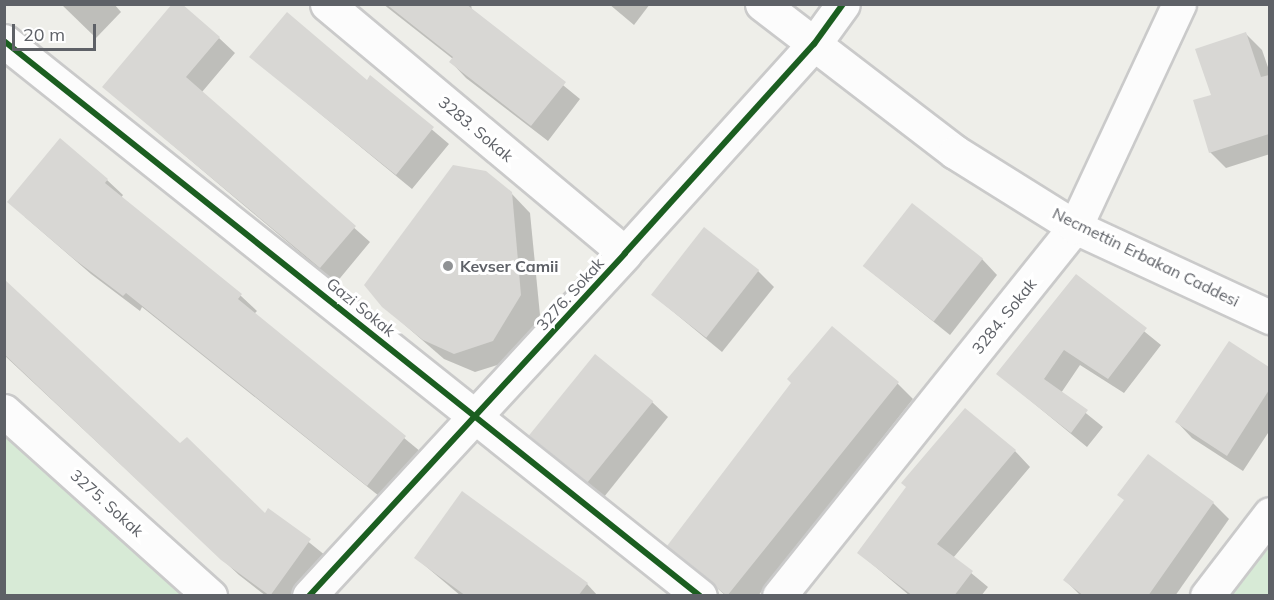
<!DOCTYPE html>
<html>
<head>
<meta charset="utf-8">
<style>
  body { margin:0 }
  #map { position:relative; width:1274px; height:600px; overflow:hidden; background:#eeeee9; font-family:Mulish,sans-serif }
  div>[style] { position:absolute }
  [style*='--x'] { left:calc(var(--x)*1px); top:calc(var(--y)*1px); width:calc(var(--w)*1px); rotate:calc(var(--a)*1deg) }
  .green>* { inset:0; background:#d7ead6 }
  .shadow>* { inset:0; background:#0003 }
  .building>* { inset:0; background:#d8d7d4; transform-origin:0 0 }
  .roads { filter:drop-shadow(2px 0 #cacaca) drop-shadow(-2px 0 #cacaca) drop-shadow(0 2px #cacaca) drop-shadow(0 -2px #cacaca) }
  .minor>* { height:33px; margin:-16.5px; padding:0 16.5px; transform-origin:16.5px; border-radius:16.5px; background:#fcfcfc }
  .cycleway>* { height:6px; margin:-3px; padding:0 3px; transform-origin:3px; border-radius:3px; background:#1b5e20 }
  .dots>* { width:16px; height:16px; translate:-50% -50%; box-sizing:border-box; border:3px solid #fff; border-radius:50% }
  span { translate:-50% -50%; white-space:nowrap; text-align:center; line-height:1.15; -webkit-text-stroke:6px #fff; paint-order:stroke }
  .street-label { font-size:16px; color:#5e6167 }
  .poi-label { font-size:16px; color:#5e6167; font-weight:700 }
  .left { translate:0 -50%; text-align:left }
  .frame { position:absolute; inset:0; border:6px solid #5e6167; pointer-events:none }
  .scale { position:absolute; left:12px; top:24px; width:84px; height:27px; box-sizing:border-box; border:3px solid #5e6167; border-top:0; padding-left:8px; font-size:18px; line-height:21px; white-space:nowrap; color:#5e6167; -webkit-text-stroke:4px #fff; paint-order:stroke }
</style>
</head>
<body>
<div id="map">
  <div class="green">
    <i style="clip-path:polygon(5px 431px,184px 595px,5px 595px)"></i>
    <i style="clip-path:polygon(1269px 531px,1269px 595px,1223px 595px)"></i>
  </div>
  <div class="shadow">
    <i style="clip-path:polygon(61px 4px,114px 4px,121px 12px,96px 38px)"></i>
    <i style="clip-path:polygon(383px 4px,471px 4px,472px 11px,580px 99px,548px 141px,466px 78px,451px 62px,453px 59px)"></i>
    <i style="clip-path:polygon(609px 4px,650px 4px,634px 25px)"></i>
    <i style="clip-path:polygon(1246px 34px,1262px 50px,1270px 73px,1270px 154px,1226px 168px,1210px 152px,1213px 96px)"></i>
    <i style="clip-path:polygon(219px 38px,235px 53px,202px 92px,370px 242px,336px 283px,104px 87px)"></i>
    <i style="clip-path:polygon(251px 57px,367px 82px,371px 78px,449px 144px,412px 189px)"></i>
    <i style="clip-path:polygon(107px 180px,123px 195px,121px 198px,241px 296px,257px 311px,254px 314px,421px 452px,384px 500px,142px 307px,140px 311px,91px 274px,25px 217px)"></i>
    <i style="clip-path:polygon(511px 193px,530px 213px,540px 315px,513px 360px,475px 372px,444px 359px,383px 306px)"></i>
    <i style="clip-path:polygon(982px 259px,997px 275px,950px 335px,864px 266px)"></i>
    <i style="clip-path:polygon(758px 271px,774px 287px,722px 352px,653px 295px)"></i>
    <i style="clip-path:polygon(1076px 276px,1161px 345px,1124px 393px,1080px 365px,1061px 393px,1103px 427px,1087px 447px,998px 374px)"></i>
    <i style="clip-path:polygon(4px 281px,180px 445px,265px 515px,269px 510px,326px 556px,297px 596px,266px 596px,239px 575px,4px 355px)"></i>
    <i style="clip-path:polygon(1229px 343px,1270px 369px,1270px 430px,1243px 471px,1192px 438px,1177px 422px)"></i>
    <i style="clip-path:polygon(793px 383px,897px 383px,913px 399px,758px 596px,726px 596px,669px 545px)"></i>
    <i style="clip-path:polygon(652px 402px,668px 417px,604px 497px,531px 436px)"></i>
    <i style="clip-path:polygon(1015px 451px,1030px 467px,953px 558px,988px 587px,981px 596px,910px 596px,859px 553px)"></i>
    <i style="clip-path:polygon(1213px 503px,1229px 519px,1175px 596px,1081px 596px,1065px 580px)"></i>
    <i style="clip-path:polygon(416px 558px,587px 584px,598px 596px,461px 596px)"></i>
  </div>
  <div class="building">
    <i style="clip-path:polygon(172px 4px,182px 4px,220px 37px,186px 77px,356px 226px,320px 268px,102px 87px)"></i>
    <i style="clip-path:polygon(386px 4px,466px 4px,566px 82px,531px 126px,449px 62px,453px 57px)"></i>
    <i style="clip-path:polygon(287px 12px,367px 80px,370px 75px,434px 127px,396px 175px,249px 57px)"></i>
    <i style="clip-path:polygon(1246px 32px,1261px 77px,1269px 75px,1269px 134px,1209px 153px,1193px 100px,1211px 95px,1195px 49px)"></i>
    <i style="clip-path:polygon(60px 138px,108px 179px,105px 183px,242px 294px,238px 299px,406px 436px,367px 486px,126px 293px,123px 296px,74px 259px,7px 202px)"></i>
    <i style="clip-path:polygon(453px 165px,486px 171px,512px 192px,521px 295px,493px 341px,454px 354px,423px 340px,382px 307px,364px 285px)"></i>
    <i style="left:912px;top:203px;width:90px;height:80px;rotate:38deg"></i>
    <i style="left:704px;top:227px;width:70px;height:86px;rotate:38deg"></i>
    <i style="clip-path:polygon(1076px 274px,1147px 328px,1108px 379px,1064px 350px,1044px 379px,1088px 410px,1071px 433px,996px 374px)"></i>
    <i style="clip-path:polygon(4px 279px,180px 443px,187px 437px,265px 513px,268px 508px,311px 539px,270px 596px,221px 560px,4px 354px)"></i>
    <i style="clip-path:polygon(832px 326px,899px 382px,727px 596px,667px 546px,791px 383px,787px 379px)"></i>
    <i style="clip-path:polygon(1229px 341px,1269px 367px,1269px 390px,1227px 456px,1175px 422px)"></i>
    <i style="left:595px;top:354px;width:75px;height:105px;rotate:39deg"></i>
    <i style="clip-path:polygon(965px 408px,1016px 450px,937px 544px,973px 571px,954px 596px,913px 596px,857px 553px,906px 487px,901px 483px)"></i>
    <i style="clip-path:polygon(1148px 454px,1214px 502px,1148px 596px,1084px 596px,1063px 580px,1124px 500px,1117px 495px)"></i>
    <i style="clip-path:polygon(462px 491px,588px 583px,578px 596px,466px 596px,414px 558px)"></i>
  </div>
  <div class="roads">
    <div class="minor">
      <i style="--x:327;--y:4;--w:388;--a:39.9"></i>
      <i style="--x:762;--y:4;--w:243;--a:37.5"></i>
      <i style="--x:955;--y:152;--w:142;--a:32"></i>
      <i style="--x:1075;--y:227;--w:215;--a:24.8"></i>
      <i style="--x:4;--y:41;--w:890;--a:38.57"></i>
      <i style="--x:4;--y:411;--w:277;--a:41.9"></i>
      <i style="--x:309;--y:596;--w:466;--a:-47.3"></i>
      <i style="--x:625;--y:253;--w:282;--a:-47.9"></i>
      <i style="--x:814;--y:44;--w:49;--a:-54.1"></i>
      <i style="--x:779;--y:596;--w:473;--a:-51.3"></i>
      <i style="--x:1075;--y:227;--w:246;--a:-65"></i>
      <i style="--x:1207;--y:596;--w:103;--a:-52.5"></i>
    </div>
  </div>
  <div class="cycleway">
    <i style="--x:4;--y:41;--w:890;--a:38.57"></i>
    <i style="--x:309;--y:596;--w:466;--a:-47.3"></i>
    <i style="--x:625;--y:253;--w:282;--a:-47.9"></i>
    <i style="--x:814;--y:44;--w:49;--a:-54.1"></i>
  </div>
  <div class="dots">
    <i style="left:448px;top:266px;background:#909294"></i>
  </div>
  <div class="street-label">
    <span style="left:476px;top:129px;rotate:40deg">3283. Sokak</span>
    <span style="left:1146px;top:257px;rotate:26deg">Necmettin Erbakan Caddesi</span>
    <span style="left:570px;top:294px;rotate:-48deg">3276. Sokak</span>
    <span style="left:361px;top:307px;rotate:39deg">Gazi Sokak</span>
    <span style="left:1004px;top:316px;rotate:-51deg">3284. Sokak</span>
    <span style="left:107px;top:503px;rotate:42deg">3275. Sokak</span>
  </div>
  <div class="poi-label">
    <span class="left" style="left:460px;top:266px">Kevser Camii</span>
  </div>
  <div class="frame"></div>
  <div class="scale">20 m</div>
</div>
</body>
</html>
